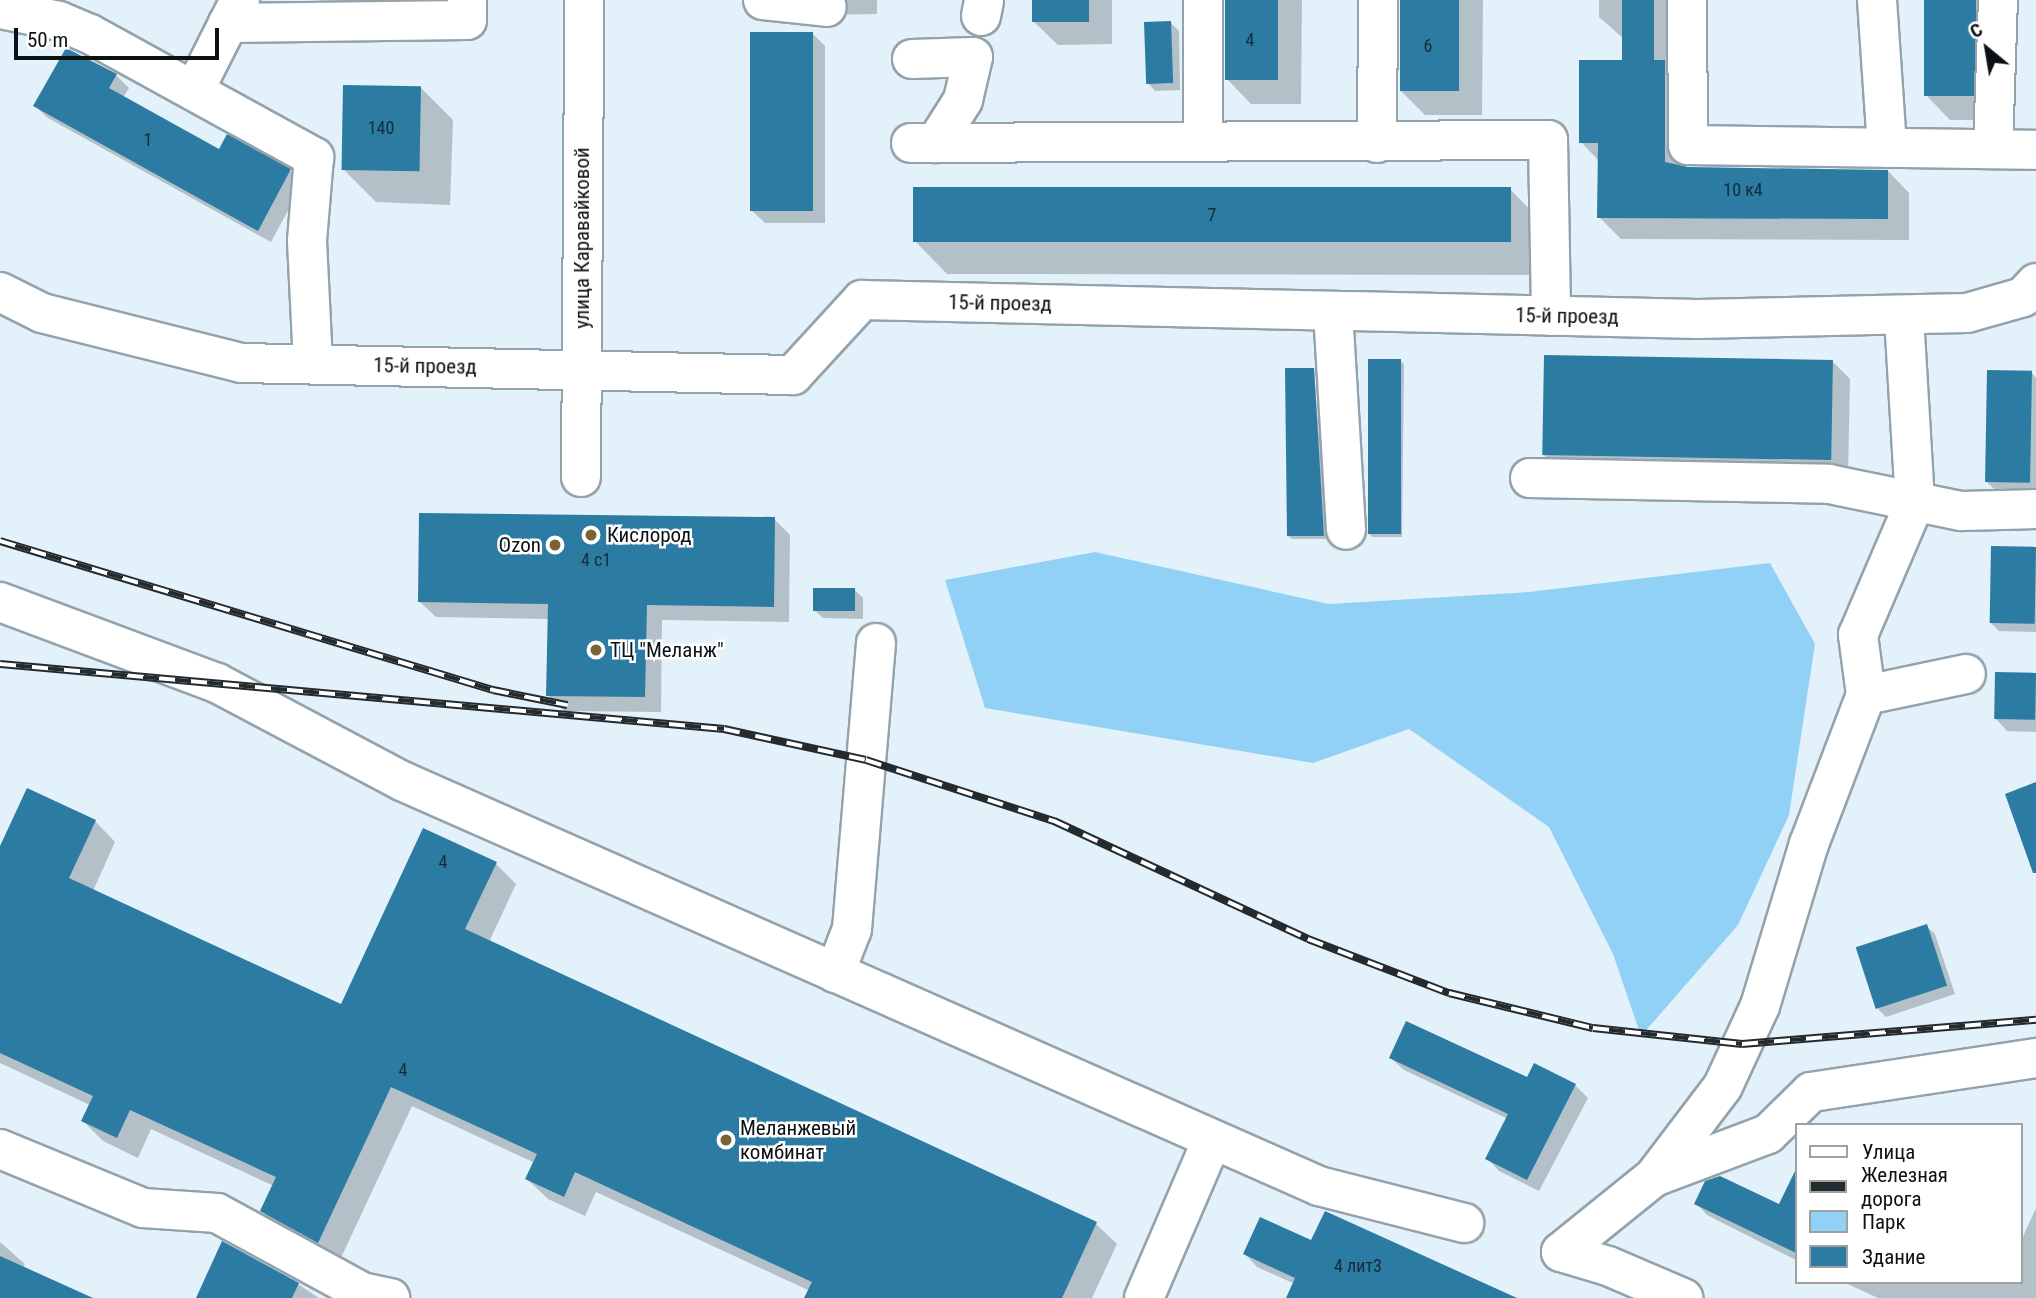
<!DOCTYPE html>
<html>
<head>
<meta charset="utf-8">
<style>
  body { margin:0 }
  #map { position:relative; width:2036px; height:1298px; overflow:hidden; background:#e2f1fa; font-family:"Roboto Condensed",sans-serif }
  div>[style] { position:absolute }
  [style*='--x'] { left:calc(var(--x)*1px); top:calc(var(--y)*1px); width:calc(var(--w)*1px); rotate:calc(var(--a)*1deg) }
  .green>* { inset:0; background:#91d1f5 }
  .shadow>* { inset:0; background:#0003 }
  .building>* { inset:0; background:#2c7ba2; transform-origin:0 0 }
  .roads { filter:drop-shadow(2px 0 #94a2ab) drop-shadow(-2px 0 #94a2ab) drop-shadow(0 2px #94a2ab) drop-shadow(0 -2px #94a2ab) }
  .minor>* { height:38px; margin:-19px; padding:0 19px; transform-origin:19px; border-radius:19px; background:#fff }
  .rail>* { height:8px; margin-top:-4px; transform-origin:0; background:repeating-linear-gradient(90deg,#fff 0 16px,#242b2e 0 32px); box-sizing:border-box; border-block:2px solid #242b2e }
  .dots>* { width:19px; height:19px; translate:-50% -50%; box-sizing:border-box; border:4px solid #fff; border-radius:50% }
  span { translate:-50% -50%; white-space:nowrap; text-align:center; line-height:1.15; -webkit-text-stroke:5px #fff; paint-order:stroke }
  .number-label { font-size:18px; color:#142c38 }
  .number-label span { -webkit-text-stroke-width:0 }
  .street-label { font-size:21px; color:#0c1114 }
  .poi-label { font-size:21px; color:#0c1114 }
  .left { translate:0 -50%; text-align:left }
  .right { translate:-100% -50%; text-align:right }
  .legend { position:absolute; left:1795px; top:1123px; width:228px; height:161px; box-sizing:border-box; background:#fff; border:2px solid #9ea0a1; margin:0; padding:9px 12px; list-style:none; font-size:21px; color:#0c1114 }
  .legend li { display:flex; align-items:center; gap:14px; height:35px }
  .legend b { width:35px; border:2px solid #9ea0a1 }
  .north { position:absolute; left:1952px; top:14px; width:70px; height:70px; -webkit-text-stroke:5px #fff; paint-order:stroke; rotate:330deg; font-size:19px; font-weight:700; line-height:28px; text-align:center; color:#0c1114 }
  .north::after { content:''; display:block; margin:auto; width:24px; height:32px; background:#0c1114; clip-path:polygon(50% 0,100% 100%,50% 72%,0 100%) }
  .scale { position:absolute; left:14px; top:28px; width:205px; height:32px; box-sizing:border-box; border:4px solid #0c1114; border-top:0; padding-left:9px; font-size:21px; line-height:24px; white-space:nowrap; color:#0c1114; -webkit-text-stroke:5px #fff; paint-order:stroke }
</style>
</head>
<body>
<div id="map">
  <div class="green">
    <i style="clip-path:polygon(1095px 552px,1329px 604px,1529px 592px,1770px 563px,1815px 644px,1789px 815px,1738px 925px,1641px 1036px,1613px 954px,1549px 827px,1409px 729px,1313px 763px,985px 708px,945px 580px)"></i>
  </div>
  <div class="shadow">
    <i style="clip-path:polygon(811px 0,877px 0,877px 14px,826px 15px)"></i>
    <i style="clip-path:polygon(1033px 0,1112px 0,1112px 44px,1058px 45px,1033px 21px)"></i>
    <i style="clip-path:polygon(1227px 0,1302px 0,1301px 104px,1251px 104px,1227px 79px)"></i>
    <i style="clip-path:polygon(1401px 0,1483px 0,1482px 115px,1425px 115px,1401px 91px)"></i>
    <i style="clip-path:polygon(1599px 0,1676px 0,1686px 83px,1686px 168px,1888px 171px,1909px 193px,1909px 240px,1621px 239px,1599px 217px,1599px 161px,1581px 142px,1624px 62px,1624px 39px,1599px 17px)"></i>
    <i style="clip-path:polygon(1926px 0,1998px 0,1996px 120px,1950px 120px,1926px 95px)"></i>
    <i style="clip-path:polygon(1171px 23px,1179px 31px,1180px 90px,1155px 91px,1147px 82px)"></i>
    <i style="clip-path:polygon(812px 33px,825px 46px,825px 223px,765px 223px,752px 211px)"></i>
    <i style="clip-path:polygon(66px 50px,116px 75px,129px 88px,123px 98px,219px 151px,290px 171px,303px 183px,271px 242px,48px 118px,35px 106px)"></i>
    <i style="clip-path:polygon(421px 88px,453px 120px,450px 205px,376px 202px,344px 170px)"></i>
    <i style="clip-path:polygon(1511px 190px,1543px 223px,1543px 275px,947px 274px,915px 241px)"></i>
    <i style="clip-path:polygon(1400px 361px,1404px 364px,1402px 537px,1372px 537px,1369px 533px)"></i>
    <i style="clip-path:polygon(1833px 362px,1850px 379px,1848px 476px,1561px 471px,1544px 455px)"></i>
    <i style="clip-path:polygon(1314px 370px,1327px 539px,1292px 539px,1288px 536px)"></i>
    <i style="clip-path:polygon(2032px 373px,2036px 378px,2036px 491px,1995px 490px,1987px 482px)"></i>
    <i style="clip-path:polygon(774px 519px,790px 535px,789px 622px,662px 620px,661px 712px,564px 711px,548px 695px,549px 619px,436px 617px,419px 601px)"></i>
    <i style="clip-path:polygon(2036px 549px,2036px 632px,1999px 631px,1991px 623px)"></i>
    <i style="clip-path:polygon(855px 590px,863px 598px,863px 619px,823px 618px,814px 610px)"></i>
    <i style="clip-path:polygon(2036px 675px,2036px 732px,2007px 731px,1995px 718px)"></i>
    <i style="clip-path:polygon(95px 821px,115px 842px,93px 891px,342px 1007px,496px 864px,516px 884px,489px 942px,1096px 1224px,1117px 1244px,1092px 1298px,806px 1298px,810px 1291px,596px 1192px,585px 1216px,548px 1199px,527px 1179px,535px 1163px,412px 1106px,339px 1262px,283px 1232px,262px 1211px,274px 1186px,151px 1129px,138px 1158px,103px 1141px,83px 1121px,90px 1105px,0 1063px,0 848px)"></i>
    <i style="clip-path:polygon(1926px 926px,1935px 934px,1955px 994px,1886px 1017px,1878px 1009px)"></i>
    <i style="clip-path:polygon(1391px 1058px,1575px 1085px,1588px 1098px,1539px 1191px,1499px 1171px,1487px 1158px,1508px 1119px,1404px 1070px)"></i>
    <i style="clip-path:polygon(1796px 1173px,1796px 1260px,1707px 1215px,1696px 1203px,1780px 1206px)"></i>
    <i style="clip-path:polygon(2036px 1208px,2036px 1298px,1878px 1298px,1843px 1282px,2020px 1282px,2020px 1243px)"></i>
    <i style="clip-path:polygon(0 1242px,25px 1264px,23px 1268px,89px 1298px,0 1298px)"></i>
    <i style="clip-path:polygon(1312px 1243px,1513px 1298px,1288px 1298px,1295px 1284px,1257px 1267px,1245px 1254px)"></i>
    <i style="clip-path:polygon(298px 1284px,319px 1298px,198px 1298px)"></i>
  </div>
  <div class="building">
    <i style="left:1032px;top:0;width:57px;height:22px"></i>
    <i style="left:1225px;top:0;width:53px;height:80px"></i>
    <i style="left:1400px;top:0;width:59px;height:91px"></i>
    <i style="clip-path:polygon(1622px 0,1654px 0,1654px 60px,1665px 60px,1665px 162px,1688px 167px,1888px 170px,1888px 219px,1597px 218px,1598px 143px,1579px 143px,1579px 60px,1622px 60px)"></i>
    <i style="left:1924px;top:0;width:52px;height:96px"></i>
    <i style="left:1171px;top:21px;width:62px;height:27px;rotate:88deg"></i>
    <i style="left:750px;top:32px;width:63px;height:179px"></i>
    <i style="clip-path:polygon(66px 48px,117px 74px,109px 88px,219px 149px,227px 134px,291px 169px,258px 231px,33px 106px)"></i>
    <i style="left:343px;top:85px;width:78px;height:85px;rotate:1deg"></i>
    <i style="left:913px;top:187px;width:598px;height:55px"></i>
    <i style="left:1544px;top:355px;width:289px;height:100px;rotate:1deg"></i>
    <i style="left:1368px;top:359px;width:33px;height:175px"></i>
    <i style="clip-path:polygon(1285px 368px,1314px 368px,1324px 536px,1287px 536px)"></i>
    <i style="left:1987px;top:370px;width:45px;height:112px;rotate:1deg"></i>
    <i style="clip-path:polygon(419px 513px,775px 517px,774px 607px,647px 605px,645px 697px,546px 696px,548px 604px,418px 602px)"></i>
    <i style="left:1991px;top:546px;width:45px;height:77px;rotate:1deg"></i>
    <i style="left:813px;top:588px;width:42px;height:23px"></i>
    <i style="left:1995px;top:672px;width:41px;height:47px;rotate:1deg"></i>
    <i style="clip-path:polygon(2036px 782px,2036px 873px,2033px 873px,2005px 794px)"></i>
    <i style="clip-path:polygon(27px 788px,96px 820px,69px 878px,341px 1004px,423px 828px,497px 862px,465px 929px,1097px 1222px,1062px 1298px,804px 1298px,812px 1282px,575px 1172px,564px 1197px,525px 1179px,537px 1154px,391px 1087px,318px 1243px,260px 1211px,276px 1177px,130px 1110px,117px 1138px,81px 1121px,93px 1096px,0 1053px,0 846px)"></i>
    <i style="left:1927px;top:924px;width:65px;height:75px;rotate:72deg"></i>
    <i style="clip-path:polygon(1406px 1021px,1527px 1077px,1534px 1063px,1576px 1084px,1527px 1180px,1485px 1159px,1508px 1114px,1389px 1058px)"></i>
    <i style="clip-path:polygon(1796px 1169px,1796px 1253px,1694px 1204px,1705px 1181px,1720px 1176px,1779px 1204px)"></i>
    <i style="clip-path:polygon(1325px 1211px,1517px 1298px,1286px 1298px,1295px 1278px,1243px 1254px,1260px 1217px,1311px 1240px)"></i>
    <i style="clip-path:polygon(222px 1241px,299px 1283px,292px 1298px,196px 1298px)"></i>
    <i style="clip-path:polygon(0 1256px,93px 1298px,0 1298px)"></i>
  </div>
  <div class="roads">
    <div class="minor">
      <i style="--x:763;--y:0;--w:64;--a:6.2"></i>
      <i style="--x:1687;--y:0;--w:145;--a:89.6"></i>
      <i style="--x:1688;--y:145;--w:348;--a:0.8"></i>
      <i style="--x:1877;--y:0;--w:148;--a:86.1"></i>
      <i style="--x:0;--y:9;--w:60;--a:11.5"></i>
      <i style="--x:59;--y:21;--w:34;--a:23"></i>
      <i style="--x:90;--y:34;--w:256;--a:28.8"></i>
      <i style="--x:314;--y:157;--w:84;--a:94.8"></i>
      <i style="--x:307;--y:241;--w:123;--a:87.2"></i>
      <i style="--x:981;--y:16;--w:16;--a:-79"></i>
      <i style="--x:228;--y:23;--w:239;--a:-0.7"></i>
      <i style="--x:467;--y:20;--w:20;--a:-90"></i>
      <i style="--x:912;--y:59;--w:61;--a:-1.9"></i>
      <i style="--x:973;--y:57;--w:44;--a:103.1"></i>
      <i style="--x:963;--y:100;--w:51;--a:122.1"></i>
      <i style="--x:195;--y:89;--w:100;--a:-63.2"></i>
      <i style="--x:1203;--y:139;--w:139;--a:-90"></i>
      <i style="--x:911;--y:143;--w:637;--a:-0.27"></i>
      <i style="--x:1548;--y:140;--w:176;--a:89"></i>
      <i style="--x:1377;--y:143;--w:143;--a:-89.6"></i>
      <i style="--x:1993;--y:149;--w:149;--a:-88.1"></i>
      <i style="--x:0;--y:292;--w:47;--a:26.6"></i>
      <i style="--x:42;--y:313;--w:205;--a:14.1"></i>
      <i style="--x:241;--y:363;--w:552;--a:1.25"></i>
      <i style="--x:793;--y:375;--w:102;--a:-47.4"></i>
      <i style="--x:862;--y:300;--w:836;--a:1.3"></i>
      <i style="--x:1698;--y:319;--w:269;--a:-1.3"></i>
      <i style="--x:1967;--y:313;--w:58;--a:-15.9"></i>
      <i style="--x:2023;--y:297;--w:19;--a:-47"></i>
      <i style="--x:1333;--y:311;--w:219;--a:86.6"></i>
      <i style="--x:581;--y:477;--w:477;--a:-89.6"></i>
      <i style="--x:1530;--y:478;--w:299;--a:1.1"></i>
      <i style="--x:1829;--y:484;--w:135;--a:11.6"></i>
      <i style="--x:1961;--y:511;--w:75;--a:-1.5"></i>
      <i style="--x:0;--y:602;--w:232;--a:20.5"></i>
      <i style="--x:217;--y:683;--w:209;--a:27.9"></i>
      <i style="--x:402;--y:781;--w:1002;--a:23.83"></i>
      <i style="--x:1319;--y:1186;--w:150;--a:14.3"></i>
      <i style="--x:1866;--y:695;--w:61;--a:-97.6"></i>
      <i style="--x:1858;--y:635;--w:145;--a:-66.8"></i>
      <i style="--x:1915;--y:502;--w:187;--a:-93.4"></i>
      <i style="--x:835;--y:973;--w:47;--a:-68.9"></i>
      <i style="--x:852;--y:929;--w:287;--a:-85.2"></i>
      <i style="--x:0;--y:1149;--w:155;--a:22.4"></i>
      <i style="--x:143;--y:1208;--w:74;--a:3.9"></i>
      <i style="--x:217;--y:1213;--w:165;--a:28.6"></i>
      <i style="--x:362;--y:1292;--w:29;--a:12"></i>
      <i style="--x:1654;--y:1177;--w:114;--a:-52.8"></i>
      <i style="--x:1723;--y:1086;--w:88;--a:-65.2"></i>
      <i style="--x:1760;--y:1006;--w:169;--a:-73.2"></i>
      <i style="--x:1809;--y:844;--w:160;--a:-69.1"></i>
      <i style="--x:1866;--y:695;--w:102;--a:-11.9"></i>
      <i style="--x:1561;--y:1252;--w:119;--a:-38.9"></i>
      <i style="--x:1654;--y:1177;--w:122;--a:-20.7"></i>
      <i style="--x:1768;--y:1134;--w:60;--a:-44.3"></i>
      <i style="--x:1811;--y:1092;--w:228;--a:-8.6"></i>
      <i style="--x:1561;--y:1252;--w:49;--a:16.6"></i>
      <i style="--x:1608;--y:1266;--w:82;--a:23.1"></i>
      <i style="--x:1144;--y:1298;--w:172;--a:-66.7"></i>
    </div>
  </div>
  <div class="rail">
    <i style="--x:0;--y:541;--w:515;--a:16.82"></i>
    <i style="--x:493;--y:690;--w:76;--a:11.5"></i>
    <i style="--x:0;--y:664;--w:727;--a:5.13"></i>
    <i style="--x:724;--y:729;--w:145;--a:12.3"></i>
    <i style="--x:866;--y:760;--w:198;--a:18"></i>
    <i style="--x:1054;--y:821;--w:280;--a:24.9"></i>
    <i style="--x:1308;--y:939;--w:151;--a:21"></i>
    <i style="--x:1449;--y:993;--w:148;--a:13.7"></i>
    <i style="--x:1593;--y:1028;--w:150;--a:6.1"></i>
    <i style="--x:1742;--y:1044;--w:295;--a:-4.7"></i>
  </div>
  <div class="dots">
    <i style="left:591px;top:535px;background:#7b6434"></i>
    <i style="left:555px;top:545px;background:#7b6434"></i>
    <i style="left:596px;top:650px;background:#7b6434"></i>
    <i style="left:726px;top:1140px;background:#7b6434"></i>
  </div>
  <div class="number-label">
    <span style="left:1250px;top:40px">4</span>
    <span style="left:1428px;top:46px">6</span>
    <span style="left:381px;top:128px">140</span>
    <span style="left:148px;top:140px">1</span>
    <span style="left:1743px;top:190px">10 к4</span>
    <span style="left:1212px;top:215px">7</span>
    <span style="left:596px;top:560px">4 с1</span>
    <span style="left:443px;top:862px">4</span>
    <span style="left:403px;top:1070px">4</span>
    <span style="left:1358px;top:1266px">4 лит3</span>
  </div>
  <div class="street-label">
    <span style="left:582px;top:238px;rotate:-90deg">улица Каравайковой</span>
    <span style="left:1000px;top:303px;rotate:1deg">15-й проезд</span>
    <span style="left:1567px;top:316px;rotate:1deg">15-й проезд</span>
    <span style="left:425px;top:366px;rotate:1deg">15-й проезд</span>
  </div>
  <div class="poi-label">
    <span class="left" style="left:607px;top:535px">Кислород</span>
    <span class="right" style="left:541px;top:545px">Ozon</span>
    <span class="left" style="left:610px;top:650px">ТЦ "Меланж"</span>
    <span class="left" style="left:740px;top:1140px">Меланжевый<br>комбинат</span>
  </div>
  <ul class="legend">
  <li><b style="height:9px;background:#fff"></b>Улица</li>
  <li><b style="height:9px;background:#242b2e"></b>Железная дорога</li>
  <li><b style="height:19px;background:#91d1f5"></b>Парк</li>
  <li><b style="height:19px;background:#2c7ba2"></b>Здание</li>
  </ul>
  <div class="north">С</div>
  <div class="scale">50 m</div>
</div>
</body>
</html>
